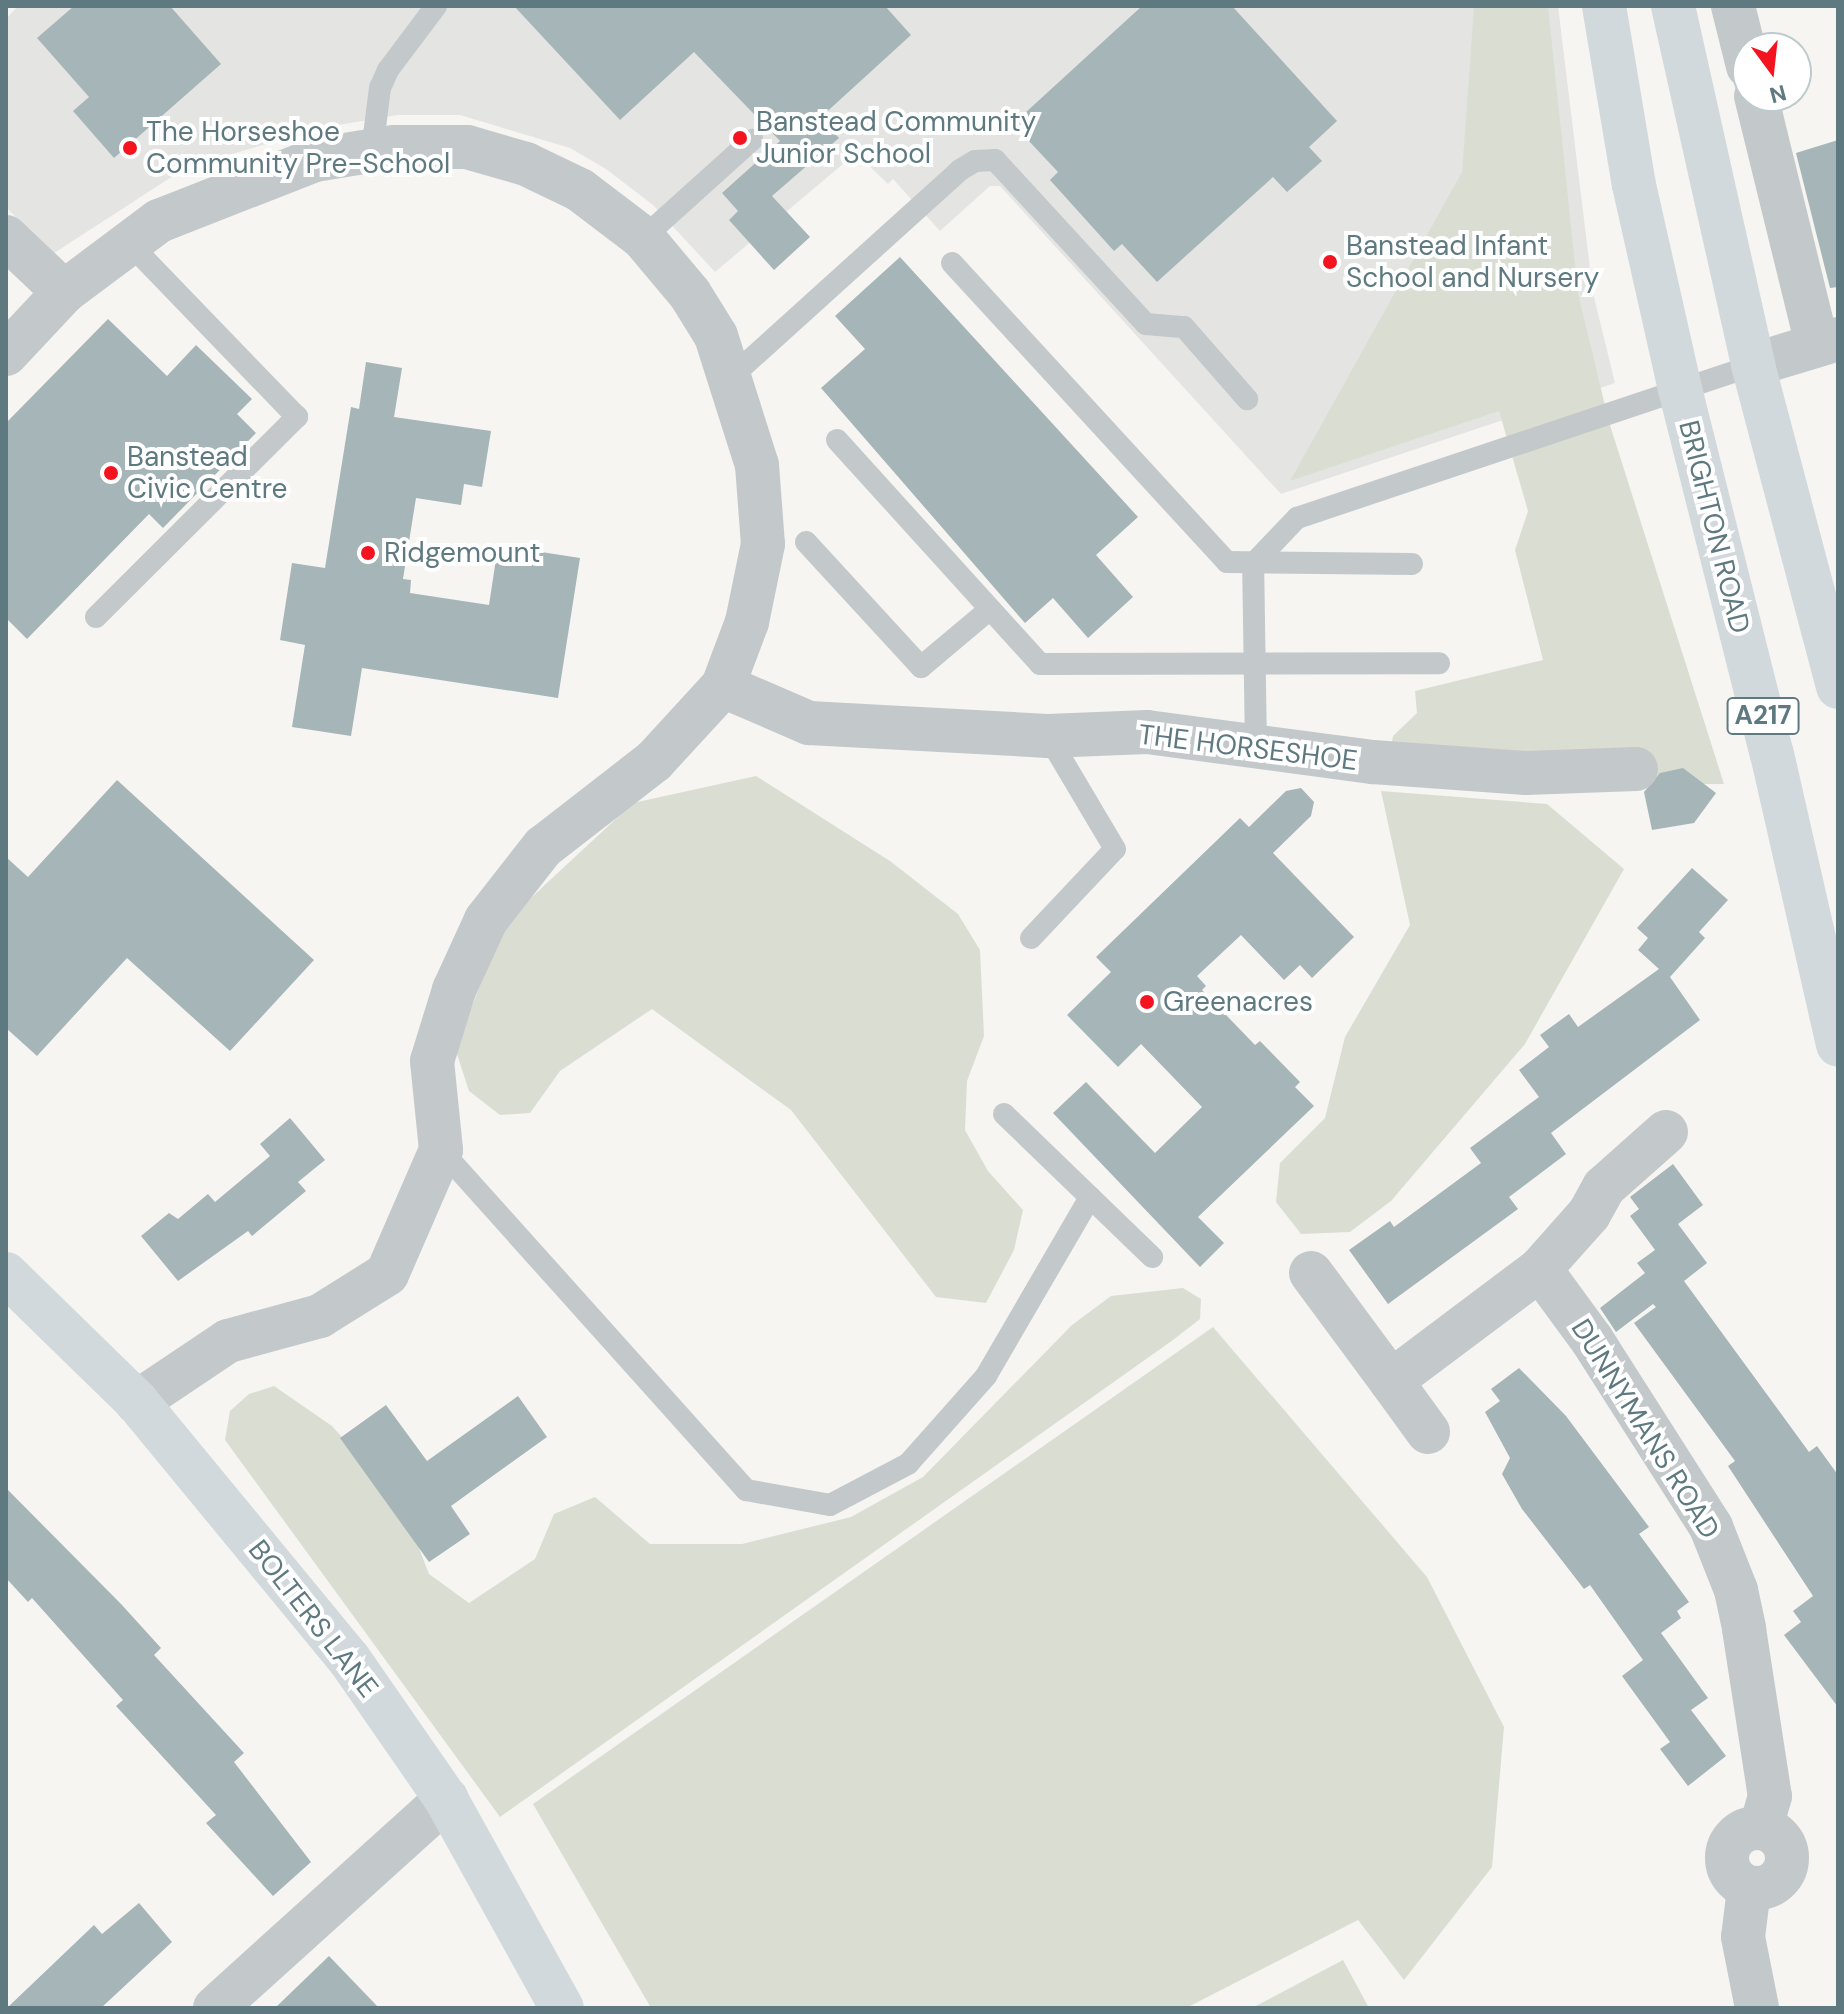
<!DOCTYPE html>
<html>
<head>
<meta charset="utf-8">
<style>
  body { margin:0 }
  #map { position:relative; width:1844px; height:2014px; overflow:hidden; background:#f6f5f2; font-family:"DM Sans",sans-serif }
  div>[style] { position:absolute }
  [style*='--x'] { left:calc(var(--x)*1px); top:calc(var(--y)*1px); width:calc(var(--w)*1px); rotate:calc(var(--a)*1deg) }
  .built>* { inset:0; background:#e4e5e3 }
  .green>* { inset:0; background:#daded2 }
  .building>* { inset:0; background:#a6b5b7 }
  .service>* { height:22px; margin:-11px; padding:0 11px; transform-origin:11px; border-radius:11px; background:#c3c9cb }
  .minor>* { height:44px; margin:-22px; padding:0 22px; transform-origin:22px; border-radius:22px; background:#c3c9cb }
  .minor>.ring { margin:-22px; padding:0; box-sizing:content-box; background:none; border:44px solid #c3c9cb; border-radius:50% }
  .secondary>* { height:44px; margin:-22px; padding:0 22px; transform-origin:22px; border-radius:22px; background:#d2d9dc }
  .trunk>* { height:44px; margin:-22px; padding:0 22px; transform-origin:22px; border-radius:22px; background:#d2d9dc }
  .dots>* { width:22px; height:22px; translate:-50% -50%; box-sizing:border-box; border:4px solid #fff; border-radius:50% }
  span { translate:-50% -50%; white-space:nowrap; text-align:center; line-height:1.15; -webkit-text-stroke:8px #fff; paint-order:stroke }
  .shield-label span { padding:2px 6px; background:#fff; border:2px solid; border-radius:6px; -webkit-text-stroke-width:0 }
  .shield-label { font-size:26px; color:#5e7a80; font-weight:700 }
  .poi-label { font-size:28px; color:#5e7a80 }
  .left { translate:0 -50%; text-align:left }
  .street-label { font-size:28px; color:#5e7a80 }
  .frame { position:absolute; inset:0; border:8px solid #5e7a80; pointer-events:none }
  .north { position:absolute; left:1732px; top:32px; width:80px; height:80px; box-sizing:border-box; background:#fff; border:2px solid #bfcacc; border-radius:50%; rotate:165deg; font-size:22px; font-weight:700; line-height:32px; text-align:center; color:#5e7a80 }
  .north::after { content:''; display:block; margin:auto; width:28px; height:36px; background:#f4141f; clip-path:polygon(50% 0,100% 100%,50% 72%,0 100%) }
</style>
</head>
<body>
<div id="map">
  <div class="built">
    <i style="clip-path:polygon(18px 6px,1558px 6px,1593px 293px,1615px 383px,1281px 494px,1000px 186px,990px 186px,940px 231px,893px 179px,888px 184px,856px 153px,715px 272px,653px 205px,606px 169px,570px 148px,460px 115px,397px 115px,321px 128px,187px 167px,51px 255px,6px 207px,6px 19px)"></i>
  </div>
  <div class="green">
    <i style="clip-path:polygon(1474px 6px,1548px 6px,1578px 293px,1609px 422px,1724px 784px,1550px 785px,1386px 771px,1393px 736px,1417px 713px,1415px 691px,1543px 660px,1515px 550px,1528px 511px,1499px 411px,1290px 481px,1462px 172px)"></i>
    <i style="clip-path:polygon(756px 776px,890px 861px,958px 914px,980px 950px,984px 1036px,967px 1081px,965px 1130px,988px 1171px,1023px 1210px,1014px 1250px,986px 1303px,936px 1297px,791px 1110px,652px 1009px,560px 1071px,530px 1113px,500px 1115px,469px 1091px,455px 1048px,506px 921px,633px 803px)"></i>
    <i style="clip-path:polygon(1381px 791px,1547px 804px,1624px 869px,1525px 1044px,1391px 1201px,1350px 1232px,1301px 1234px,1276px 1202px,1280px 1163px,1325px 1118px,1345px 1037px,1410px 925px)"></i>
    <i style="clip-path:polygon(1183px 1288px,1201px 1299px,1200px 1319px,1173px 1340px,500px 1817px,225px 1440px,230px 1411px,249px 1394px,274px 1386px,332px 1426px,402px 1504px,429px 1574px,469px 1603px,535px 1559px,554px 1514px,595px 1497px,650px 1544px,742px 1544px,851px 1517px,923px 1477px,1072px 1325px,1111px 1296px)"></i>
    <i style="clip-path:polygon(1213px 1327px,1427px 1577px,1504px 1727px,1492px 1867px,1404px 1980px,1358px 1920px,1186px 2008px,651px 2008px,533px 1804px)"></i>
    <i style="clip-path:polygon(1343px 1960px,1369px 2008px,1252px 2008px)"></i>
  </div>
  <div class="building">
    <i style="clip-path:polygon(74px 6px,170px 6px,221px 64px,114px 158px,73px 111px,89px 97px,37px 38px)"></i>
    <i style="clip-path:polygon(514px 6px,885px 6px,911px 35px,820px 118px,839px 138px,772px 196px,810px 237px,774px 270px,729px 220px,738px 211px,722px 193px,780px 141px,694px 52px,620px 120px)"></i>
    <i style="clip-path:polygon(1142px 6px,1232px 6px,1337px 121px,1309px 147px,1322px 161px,1287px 192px,1273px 177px,1157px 282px,1122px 244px,1114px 251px,1050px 180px,1058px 172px,1013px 124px)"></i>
    <i style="clip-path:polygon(1838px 140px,1838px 287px,1830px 288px,1796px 153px)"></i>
    <i style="clip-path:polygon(900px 257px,1138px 517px,1096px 555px,1133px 597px,1088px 638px,1053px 598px,1025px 623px,821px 388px,865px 349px,835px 316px)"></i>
    <i style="clip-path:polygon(108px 319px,167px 376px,196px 345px,252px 399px,237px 414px,256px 433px,163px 528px,149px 514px,27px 639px,6px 618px,6px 423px)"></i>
    <i style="clip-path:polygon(366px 362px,402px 368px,394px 417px,491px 431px,482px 487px,464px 484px,461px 505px,416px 498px,403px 579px,411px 580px,410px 593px,489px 605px,496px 559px,520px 562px,522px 549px,580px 558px,558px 698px,362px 668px,351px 736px,292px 727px,305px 645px,280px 640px,292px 563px,325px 568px,351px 407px,359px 409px)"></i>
    <i style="clip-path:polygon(1683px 768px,1716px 793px,1694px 823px,1652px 830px,1644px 792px,1660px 773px)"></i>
    <i style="clip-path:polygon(117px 780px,314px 960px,230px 1051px,127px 958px,37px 1056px,6px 1028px,6px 857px,28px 877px)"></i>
    <i style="clip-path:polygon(1301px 788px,1314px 802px,1311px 816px,1273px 853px,1354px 937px,1312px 978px,1300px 965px,1284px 980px,1241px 935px,1197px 976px,1206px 986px,1202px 990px,1255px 1045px,1260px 1041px,1300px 1082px,1295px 1087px,1314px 1106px,1198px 1217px,1224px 1243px,1200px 1267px,1053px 1113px,1086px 1082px,1155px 1153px,1202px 1107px,1141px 1044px,1118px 1067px,1067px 1015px,1111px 972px,1096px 957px,1240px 818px,1249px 827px,1286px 791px)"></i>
    <i style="clip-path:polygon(1692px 868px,1728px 900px,1699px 932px,1705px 938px,1670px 977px,1700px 1020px,1551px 1133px,1566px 1154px,1509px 1197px,1518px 1209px,1388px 1304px,1349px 1250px,1390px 1221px,1394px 1227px,1481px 1163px,1470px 1148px,1539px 1097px,1519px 1070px,1549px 1047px,1540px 1035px,1569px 1014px,1578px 1027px,1659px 969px,1638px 950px,1648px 938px,1637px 928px)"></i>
    <i style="clip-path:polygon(290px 1118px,325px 1160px,298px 1182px,306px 1191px,252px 1236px,248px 1231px,178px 1281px,141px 1236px,169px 1213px,178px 1219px,208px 1194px,215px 1202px,270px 1156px,260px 1144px)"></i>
    <i style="clip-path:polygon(1673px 1164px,1703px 1205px,1678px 1224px,1707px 1263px,1684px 1281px,1809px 1452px,1817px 1446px,1838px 1475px,1838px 1707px,1784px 1635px,1801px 1622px,1793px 1611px,1813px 1596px,1728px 1466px,1735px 1461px,1634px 1323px,1656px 1307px,1653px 1304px,1616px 1332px,1600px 1308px,1645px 1273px,1637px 1263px,1655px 1250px,1630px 1216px,1639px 1209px,1630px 1197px)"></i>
    <i style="clip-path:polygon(1519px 1368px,1566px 1416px,1649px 1527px,1639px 1534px,1689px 1602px,1677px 1611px,1681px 1618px,1661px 1633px,1708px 1698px,1691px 1710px,1726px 1756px,1688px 1786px,1660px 1749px,1670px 1742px,1622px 1676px,1643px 1660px,1590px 1585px,1584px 1589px,1522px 1509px,1502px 1474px,1510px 1458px,1485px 1412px,1500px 1401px,1491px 1389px)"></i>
    <i style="clip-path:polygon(518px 1396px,547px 1437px,451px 1506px,470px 1534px,429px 1562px,340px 1438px,386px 1405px,427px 1461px)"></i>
    <i style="clip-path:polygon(6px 1488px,121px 1604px,161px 1648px,154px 1655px,244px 1753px,234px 1762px,311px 1862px,273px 1896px,206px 1823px,216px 1815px,116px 1706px,123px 1700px,32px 1598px,28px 1602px,6px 1578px)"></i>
    <i style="clip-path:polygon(139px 1903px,172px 1942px,101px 2008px,7px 2008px,94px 1925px,102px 1934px)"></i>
    <i style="clip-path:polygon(329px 1956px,379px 2008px,275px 2008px)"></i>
  </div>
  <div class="service">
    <i style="--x:372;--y:151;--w:64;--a:-82.8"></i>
    <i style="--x:380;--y:88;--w:20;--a:-66"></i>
    <i style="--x:388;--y:70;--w:80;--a:-53.1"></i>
    <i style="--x:643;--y:238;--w:147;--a:-42"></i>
    <i style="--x:952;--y:263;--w:406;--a:47.4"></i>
    <i style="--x:1227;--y:562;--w:185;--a:0.6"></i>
    <i style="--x:730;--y:378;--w:310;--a:-42.1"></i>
    <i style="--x:960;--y:170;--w:17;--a:-31"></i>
    <i style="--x:975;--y:161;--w:20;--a:-3"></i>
    <i style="--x:995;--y:160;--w:223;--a:47.4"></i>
    <i style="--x:1146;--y:324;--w:38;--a:5"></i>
    <i style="--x:1184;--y:327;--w:96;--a:48.8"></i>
    <i style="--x:837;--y:440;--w:302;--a:47.8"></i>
    <i style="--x:1040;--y:664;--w:399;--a:-0.1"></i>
    <i style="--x:806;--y:542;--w:170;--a:47.4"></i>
    <i style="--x:921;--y:667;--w:90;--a:-40"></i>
    <i style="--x:96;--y:617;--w:284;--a:-44.9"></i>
    <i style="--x:297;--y:417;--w:242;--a:-134"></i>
    <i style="--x:1256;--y:748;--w:184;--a:-90.9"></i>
    <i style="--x:1253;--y:564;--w:64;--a:-46.3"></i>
    <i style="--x:1297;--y:518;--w:481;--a:-18.5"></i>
    <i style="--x:1031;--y:938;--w:122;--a:-46.7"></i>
    <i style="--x:1115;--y:849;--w:131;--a:-120.7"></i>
    <i style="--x:1004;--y:1114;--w:206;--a:44"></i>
    <i style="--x:441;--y:1150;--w:457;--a:48.1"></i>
    <i style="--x:746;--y:1490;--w:85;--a:10.1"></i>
    <i style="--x:830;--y:1505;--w:88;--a:-27.7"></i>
    <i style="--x:908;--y:1464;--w:118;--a:-48.4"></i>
    <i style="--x:986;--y:1376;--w:207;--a:-59.8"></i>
  </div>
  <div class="minor">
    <i style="--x:1733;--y:6;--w:62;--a:76"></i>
    <i style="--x:1756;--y:96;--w:256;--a:76.2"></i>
    <i style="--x:6;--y:237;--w:80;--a:43.5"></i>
    <i style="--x:6;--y:354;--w:85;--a:-46.9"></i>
    <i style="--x:64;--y:292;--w:119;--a:-36.8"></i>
    <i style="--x:159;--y:221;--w:168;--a:-21.4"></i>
    <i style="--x:315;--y:160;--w:80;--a:-9.3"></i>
    <i style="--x:394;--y:147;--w:73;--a:0"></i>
    <i style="--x:467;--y:147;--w:61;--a:16.1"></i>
    <i style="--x:526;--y:164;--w:60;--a:25.7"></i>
    <i style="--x:580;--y:190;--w:79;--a:37.3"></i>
    <i style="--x:643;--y:238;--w:73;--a:50"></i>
    <i style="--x:690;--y:294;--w:49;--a:58.2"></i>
    <i style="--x:716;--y:336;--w:135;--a:72.4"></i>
    <i style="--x:757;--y:465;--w:79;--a:85.7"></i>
    <i style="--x:763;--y:544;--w:80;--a:101.6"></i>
    <i style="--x:747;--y:622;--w:68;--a:110.6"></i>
    <i style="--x:723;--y:686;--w:102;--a:132.6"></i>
    <i style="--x:654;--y:761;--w:140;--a:142.2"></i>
    <i style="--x:543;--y:847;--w:93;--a:128"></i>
    <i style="--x:486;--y:920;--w:77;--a:114.6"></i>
    <i style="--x:454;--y:990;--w:74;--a:107.2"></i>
    <i style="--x:432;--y:1061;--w:89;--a:84.2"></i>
    <i style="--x:441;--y:1150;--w:135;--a:113.5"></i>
    <i style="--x:387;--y:1274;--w:79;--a:147.9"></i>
    <i style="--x:320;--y:1316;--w:95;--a:164.8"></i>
    <i style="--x:228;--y:1341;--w:110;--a:146.2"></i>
    <i style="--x:1753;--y:365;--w:89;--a:-17"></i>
    <i style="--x:723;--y:686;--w:94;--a:23.3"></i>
    <i style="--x:809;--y:723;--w:239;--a:3.1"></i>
    <i style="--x:1048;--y:736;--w:99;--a:-2.3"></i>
    <i style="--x:1147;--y:732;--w:228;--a:7.6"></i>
    <i style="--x:1373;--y:762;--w:153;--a:4.1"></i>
    <i style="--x:1526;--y:773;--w:110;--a:-2.1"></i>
    <i style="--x:1666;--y:1132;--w:83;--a:138.4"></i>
    <i style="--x:1604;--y:1187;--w:31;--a:119"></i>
    <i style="--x:1589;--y:1214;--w:74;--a:131.7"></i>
    <i style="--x:1540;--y:1269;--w:88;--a:53.8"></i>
    <i style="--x:1592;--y:1340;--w:222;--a:57.5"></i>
    <i style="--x:1711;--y:1527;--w:68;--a:68.4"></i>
    <i style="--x:1736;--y:1590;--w:40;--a:78"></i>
    <i style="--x:1744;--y:1629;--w:169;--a:81.2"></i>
    <i style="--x:1770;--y:1796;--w:32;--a:106"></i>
    <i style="--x:1311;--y:1273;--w:134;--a:53.5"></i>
    <i style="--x:1391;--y:1381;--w:186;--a:-36.9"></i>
    <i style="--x:1391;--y:1381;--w:63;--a:54"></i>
    <i class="ring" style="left:1727px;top:1828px;width:16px;height:16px"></i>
    <i style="--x:1749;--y:1889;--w:48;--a:97.1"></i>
    <i style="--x:1743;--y:1937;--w:72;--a:78.8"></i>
    <i style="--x:215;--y:2008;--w:312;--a:-42.1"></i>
  </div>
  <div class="secondary">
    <i style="--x:6;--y:1274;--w:183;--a:44.3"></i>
    <i style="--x:137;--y:1402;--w:333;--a:50.5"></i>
    <i style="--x:349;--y:1659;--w:170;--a:55.3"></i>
    <i style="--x:446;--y:1799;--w:239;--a:61"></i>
  </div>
  <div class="trunk">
    <i style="--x:1604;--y:6;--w:181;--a:80.5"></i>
    <i style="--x:1634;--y:185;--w:209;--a:77.3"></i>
    <i style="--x:1680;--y:389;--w:376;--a:75.9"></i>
    <i style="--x:1772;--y:754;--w:298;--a:77.2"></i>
    <i style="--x:1673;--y:6;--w:368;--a:77.4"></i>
    <i style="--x:1753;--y:365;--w:333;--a:75.2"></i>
  </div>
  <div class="dots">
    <i style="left:740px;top:138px;background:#f4141f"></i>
    <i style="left:130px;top:148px;background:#f4141f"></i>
    <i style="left:1330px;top:262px;background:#f4141f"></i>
    <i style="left:111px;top:473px;background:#f4141f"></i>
    <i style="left:368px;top:553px;background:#f4141f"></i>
    <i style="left:1147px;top:1002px;background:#f4141f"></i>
  </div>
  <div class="shield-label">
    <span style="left:1763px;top:716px">A217</span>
  </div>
  <div class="poi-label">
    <span class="left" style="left:756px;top:138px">Banstead Community<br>Junior School</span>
    <span class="left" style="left:146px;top:148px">The Horseshoe<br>Community Pre-School</span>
    <span class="left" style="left:1346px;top:262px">Banstead Infant<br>School and Nursery</span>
    <span class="left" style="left:127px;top:473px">Banstead<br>Civic Centre</span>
    <span class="left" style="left:384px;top:553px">Ridgemount</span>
    <span class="left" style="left:1163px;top:1002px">Greenacres</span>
  </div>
  <div class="street-label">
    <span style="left:1714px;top:527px;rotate:76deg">BRIGHTON ROAD</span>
    <span style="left:1248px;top:748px;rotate:7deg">THE HORSESHOE</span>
    <span style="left:1645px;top:1429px;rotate:58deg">DUNNYMANS ROAD</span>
    <span style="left:313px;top:1619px;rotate:52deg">BOLTERS LANE</span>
  </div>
  <div class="frame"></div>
  <div class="north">N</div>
</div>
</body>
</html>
